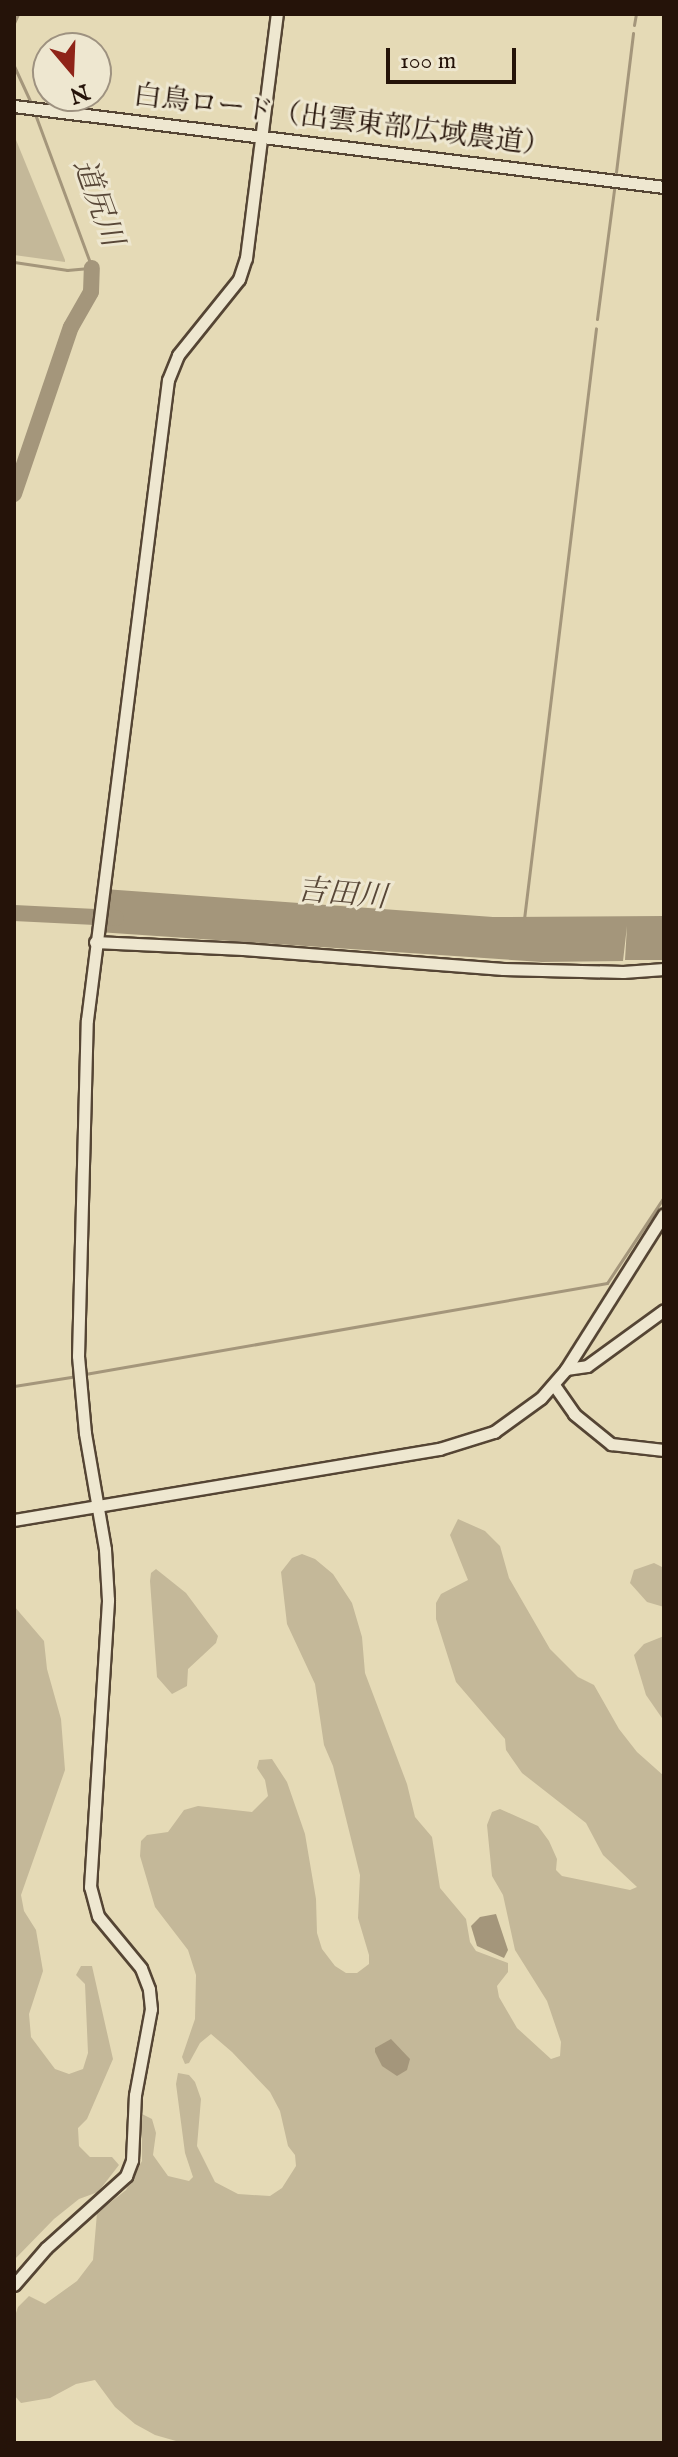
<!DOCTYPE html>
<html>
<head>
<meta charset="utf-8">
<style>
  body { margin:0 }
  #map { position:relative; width:678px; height:2457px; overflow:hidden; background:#e5dab6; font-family:"IM FELL English","Noto Serif JP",serif }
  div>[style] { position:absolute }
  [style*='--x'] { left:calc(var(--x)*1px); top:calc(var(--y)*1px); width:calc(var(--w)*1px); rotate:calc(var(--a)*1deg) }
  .green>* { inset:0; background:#c4b899 }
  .water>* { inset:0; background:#a4967b }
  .stream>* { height:3px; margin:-1.5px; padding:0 1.5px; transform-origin:1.5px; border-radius:1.5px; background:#a4967b }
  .river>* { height:16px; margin:-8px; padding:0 8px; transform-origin:8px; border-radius:8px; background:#a4967b }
  .roads { filter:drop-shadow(2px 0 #554534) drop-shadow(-2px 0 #554534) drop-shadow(0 2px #554534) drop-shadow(0 -2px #554534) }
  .minor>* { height:11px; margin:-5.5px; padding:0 5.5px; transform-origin:5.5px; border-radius:5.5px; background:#eee7d0 }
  span { translate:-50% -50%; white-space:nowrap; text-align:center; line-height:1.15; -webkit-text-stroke:6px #eee7d0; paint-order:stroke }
  .street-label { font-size:28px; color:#251309 }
  .water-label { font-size:30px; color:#584737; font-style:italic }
  .frame { position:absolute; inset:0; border:16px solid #251309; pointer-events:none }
  .north { position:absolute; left:32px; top:32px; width:80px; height:80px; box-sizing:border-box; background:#eee7d0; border:2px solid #9e9280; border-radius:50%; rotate:161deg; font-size:22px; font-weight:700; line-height:32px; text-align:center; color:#251309 }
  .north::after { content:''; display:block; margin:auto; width:28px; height:36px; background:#8f2418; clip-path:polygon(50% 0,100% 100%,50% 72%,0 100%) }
  .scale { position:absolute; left:386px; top:48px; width:130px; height:36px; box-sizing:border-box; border:4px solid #251309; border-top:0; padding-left:10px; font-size:24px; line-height:28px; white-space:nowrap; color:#251309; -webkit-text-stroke:6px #eee7d0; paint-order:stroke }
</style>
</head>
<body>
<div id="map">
  <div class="green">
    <i style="clip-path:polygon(14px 135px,65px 260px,65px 262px,14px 255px)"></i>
    <i style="clip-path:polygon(458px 1519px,485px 1531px,500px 1546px,509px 1578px,550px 1649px,578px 1677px,594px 1685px,619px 1729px,637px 1752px,664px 1776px,664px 2443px,183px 2443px,155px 2435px,135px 2424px,115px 2407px,95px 2380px,76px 2384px,50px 2398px,21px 2403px,14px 2395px,14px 2319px,18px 2307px,29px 2296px,45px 2304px,77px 2281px,93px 2260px,97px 2213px,126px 2190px,142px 2161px,142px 2114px,152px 2119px,156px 2133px,153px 2155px,168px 2176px,189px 2181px,193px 2177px,185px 2153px,176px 2084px,178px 2073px,189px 2075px,195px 2082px,201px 2099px,197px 2146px,215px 2182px,238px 2194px,270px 2196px,282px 2188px,296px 2166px,295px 2155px,288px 2146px,280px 2111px,270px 2092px,232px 2052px,211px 2034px,200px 2043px,189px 2063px,185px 2064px,182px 2057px,195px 2019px,196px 1975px,188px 1950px,155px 1907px,140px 1856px,141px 1841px,147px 1835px,168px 1832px,184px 1810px,198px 1806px,252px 1812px,268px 1796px,265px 1780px,257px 1768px,259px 1760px,272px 1759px,287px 1782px,305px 1834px,316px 1899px,317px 1933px,322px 1949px,335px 1966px,346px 1973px,357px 1973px,369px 1964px,369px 1955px,358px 1918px,360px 1875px,333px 1766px,324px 1745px,315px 1684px,287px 1624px,281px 1572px,292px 1558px,302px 1554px,315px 1559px,333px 1574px,352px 1603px,362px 1637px,365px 1673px,407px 1784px,415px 1817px,432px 1837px,440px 1888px,466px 1919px,470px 1942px,476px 1951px,508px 1963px,508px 1972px,497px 1986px,499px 1997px,517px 2028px,551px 2059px,560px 2056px,561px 2042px,547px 2001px,515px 1950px,503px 1895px,492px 1876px,487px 1825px,492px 1812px,500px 1809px,538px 1826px,549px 1841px,557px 1859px,556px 1870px,562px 1876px,630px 1890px,637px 1887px,603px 1855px,586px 1823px,522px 1773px,506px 1750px,505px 1739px,456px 1682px,436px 1619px,436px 1603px,441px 1594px,468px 1580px,450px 1535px)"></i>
    <i style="clip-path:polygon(654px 1563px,664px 1568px,664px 1607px,647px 1602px,630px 1583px,634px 1570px)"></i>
    <i style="clip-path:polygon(156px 1569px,186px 1593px,218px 1636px,216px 1643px,188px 1669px,187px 1686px,172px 1694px,157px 1677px,150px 1581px,151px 1573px)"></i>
    <i style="clip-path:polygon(14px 1606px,44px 1641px,47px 1669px,61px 1719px,65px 1770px,21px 1895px,24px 1911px,36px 1930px,43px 1971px,29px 2014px,31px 2037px,55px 2069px,69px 2074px,83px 2069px,88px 2053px,85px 1984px,76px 1975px,81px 1966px,92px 1966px,113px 2059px,87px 2119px,78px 2128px,79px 2146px,90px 2157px,112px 2157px,119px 2165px,98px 2192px,79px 2199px,54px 2219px,14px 2260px)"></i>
    <i style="clip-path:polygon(664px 1636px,664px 1721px,646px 1695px,634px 1655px,644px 1644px)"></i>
  </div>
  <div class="water">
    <i style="clip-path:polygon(104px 889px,493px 917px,664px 916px,664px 960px,625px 960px,627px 926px,623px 961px,542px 962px,98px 932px)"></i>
    <i style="clip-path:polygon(496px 1914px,508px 1950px,504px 1958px,477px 1946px,471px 1926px,480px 1917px)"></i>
    <i style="clip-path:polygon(391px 2039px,410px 2059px,407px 2070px,397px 2076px,382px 2066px,375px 2052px,375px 2048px)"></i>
  </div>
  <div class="stream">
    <i style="--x:14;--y:23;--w:10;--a:-66"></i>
    <i style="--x:634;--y:25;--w:11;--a:-80"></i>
    <i style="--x:14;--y:66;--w:41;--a:65.3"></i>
    <i style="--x:616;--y:172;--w:140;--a:-83"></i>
    <i style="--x:14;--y:262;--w:54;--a:8.6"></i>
    <i style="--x:67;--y:270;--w:25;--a:-5"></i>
    <i style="--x:92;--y:268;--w:164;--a:-110.3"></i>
    <i style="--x:597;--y:319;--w:131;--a:-82.5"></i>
    <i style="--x:524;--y:919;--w:595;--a:-83.05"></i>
    <i style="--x:85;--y:1374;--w:530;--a:-9.89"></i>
    <i style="--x:607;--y:1283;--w:103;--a:-56.5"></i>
    <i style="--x:14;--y:1386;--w:64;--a:-9"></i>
  </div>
  <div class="river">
    <i style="--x:14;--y:494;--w:176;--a:-71.2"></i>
    <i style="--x:71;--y:327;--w:40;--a:-60.3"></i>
    <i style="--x:91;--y:292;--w:24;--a:-88"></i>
    <i style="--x:14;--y:913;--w:102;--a:2.8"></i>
  </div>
  <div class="roads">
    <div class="minor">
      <i style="--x:14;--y:106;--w:655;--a:7.1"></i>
      <i style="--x:95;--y:942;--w:148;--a:2.7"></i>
      <i style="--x:243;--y:949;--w:261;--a:4.4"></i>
      <i style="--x:503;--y:969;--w:120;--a:1.4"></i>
      <i style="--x:623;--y:972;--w:41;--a:-4.2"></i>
      <i style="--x:566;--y:1369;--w:21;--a:-8"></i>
      <i style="--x:587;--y:1366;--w:95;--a:-36"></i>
      <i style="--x:554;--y:1385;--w:35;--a:55"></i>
      <i style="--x:574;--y:1414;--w:48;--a:39"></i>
      <i style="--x:611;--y:1444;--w:53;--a:6.5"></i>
      <i style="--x:14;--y:1520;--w:431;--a:-9.5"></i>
      <i style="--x:439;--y:1449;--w:58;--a:-17.2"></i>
      <i style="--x:494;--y:1432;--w:58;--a:-35.9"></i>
      <i style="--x:541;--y:1398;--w:38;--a:-49"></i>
      <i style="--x:566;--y:1369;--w:183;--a:-57.7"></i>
      <i style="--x:14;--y:2285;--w:49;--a:-49.1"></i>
      <i style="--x:46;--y:2248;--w:108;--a:-42"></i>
      <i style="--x:126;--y:2176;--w:17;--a:-69"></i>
      <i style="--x:132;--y:2160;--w:65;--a:-87.4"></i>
      <i style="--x:135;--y:2095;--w:87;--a:-79.5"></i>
      <i style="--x:151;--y:2009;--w:20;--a:-96"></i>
      <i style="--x:149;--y:1989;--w:22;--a:-111"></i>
      <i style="--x:141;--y:1968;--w:67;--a:-129.6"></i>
      <i style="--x:98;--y:1916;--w:30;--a:-105"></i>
      <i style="--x:90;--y:1887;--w:288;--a:-86.4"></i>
      <i style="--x:108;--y:1600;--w:51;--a:-93.4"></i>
      <i style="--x:105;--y:1549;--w:118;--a:-99.8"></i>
      <i style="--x:85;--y:1433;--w:77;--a:-95.2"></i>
      <i style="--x:78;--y:1356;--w:336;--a:-88.5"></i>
      <i style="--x:87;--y:1020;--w:645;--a:-82.79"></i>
      <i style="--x:168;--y:380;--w:27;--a:-68"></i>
      <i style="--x:178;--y:355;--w:97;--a:-51.2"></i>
      <i style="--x:239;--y:279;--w:22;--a:-72"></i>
      <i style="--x:246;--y:258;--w:246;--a:-82.8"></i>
    </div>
  </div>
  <div class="street-label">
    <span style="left:342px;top:122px;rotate:7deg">白鳥ロード（出雲東部広域農道）</span>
  </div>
  <div class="water-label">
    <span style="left:97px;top:203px;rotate:70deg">道尻川</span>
    <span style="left:342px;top:895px;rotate:5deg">吉田川</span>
  </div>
  <div class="frame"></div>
  <div class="north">N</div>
  <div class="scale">100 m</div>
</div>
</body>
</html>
